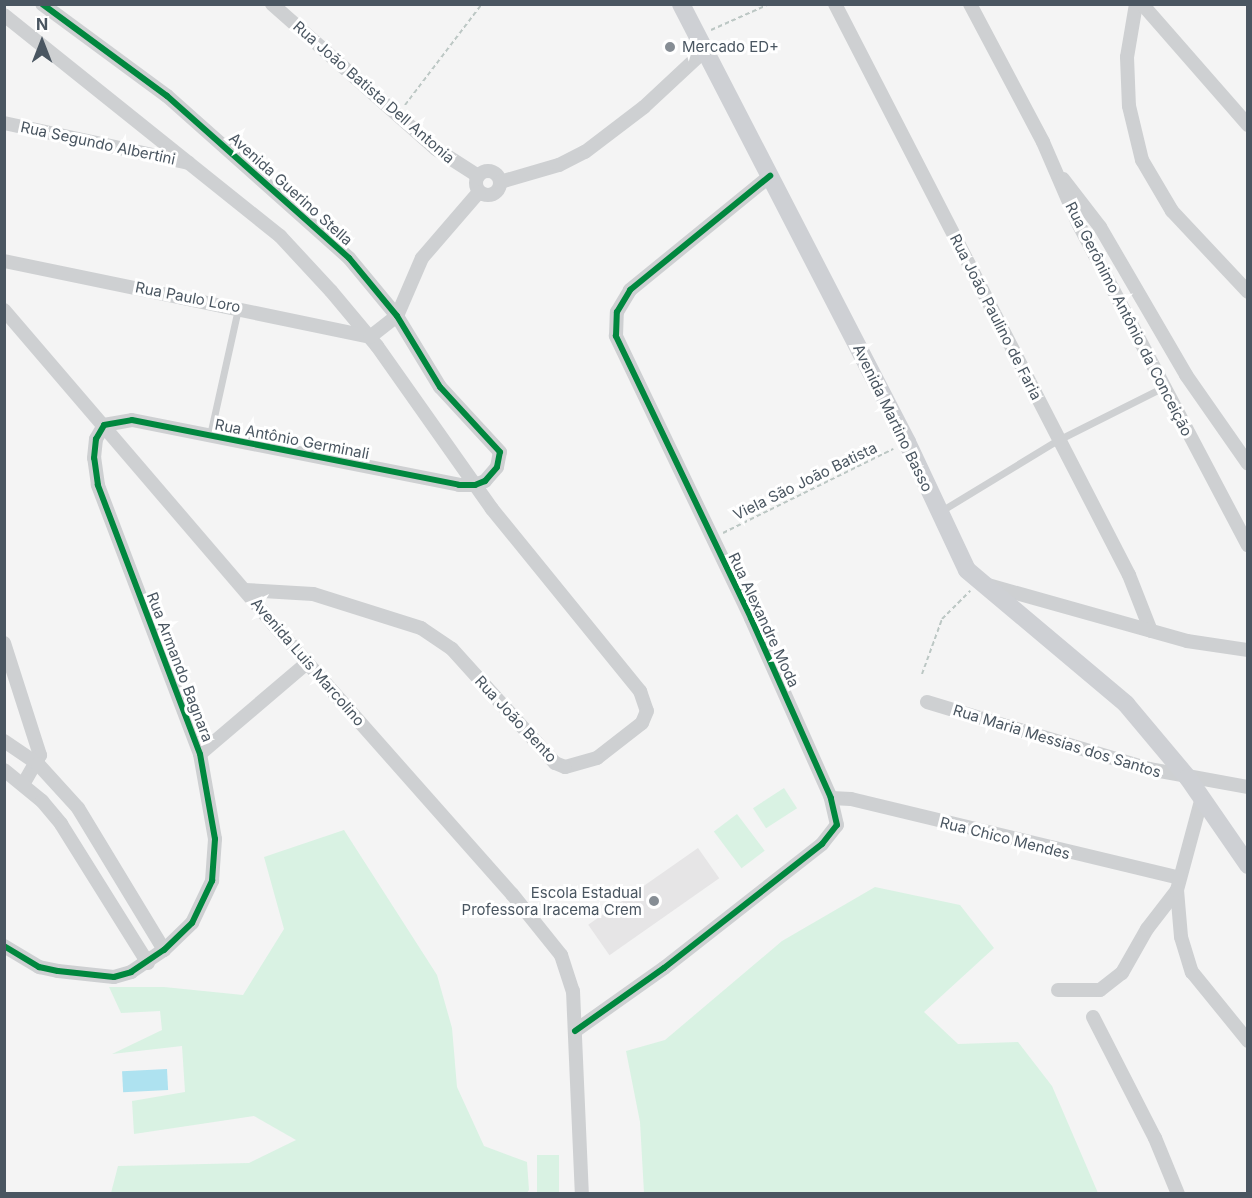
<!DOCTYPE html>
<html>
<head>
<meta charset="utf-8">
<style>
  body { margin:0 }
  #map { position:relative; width:1252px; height:1198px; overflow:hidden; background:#f4f4f4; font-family:Inter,sans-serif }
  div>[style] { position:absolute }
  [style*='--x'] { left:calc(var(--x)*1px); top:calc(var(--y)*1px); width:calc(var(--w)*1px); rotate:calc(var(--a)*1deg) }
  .education>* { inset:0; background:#e6e5e6; transform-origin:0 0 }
  .green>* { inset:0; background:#d9f2e3; transform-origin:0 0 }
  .water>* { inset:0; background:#aee2f0; transform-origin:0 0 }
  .path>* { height:2px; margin-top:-1px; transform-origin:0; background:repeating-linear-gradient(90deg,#bcc7c4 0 4.5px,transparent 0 7.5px) }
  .lane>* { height:7px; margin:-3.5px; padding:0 3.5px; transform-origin:3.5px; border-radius:3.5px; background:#ced0d2 }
  .street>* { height:14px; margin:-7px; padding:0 7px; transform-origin:7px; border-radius:7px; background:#ced0d2 }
  .street>.ring { margin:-7px; padding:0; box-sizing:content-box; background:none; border:14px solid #ced0d2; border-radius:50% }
  .secondary>* { height:18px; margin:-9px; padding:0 9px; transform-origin:9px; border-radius:9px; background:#ced0d4 }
  .cycleway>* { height:6px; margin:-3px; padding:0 3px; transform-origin:3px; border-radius:3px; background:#00873e }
  .dots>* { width:16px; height:16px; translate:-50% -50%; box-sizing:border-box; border:3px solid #fff; border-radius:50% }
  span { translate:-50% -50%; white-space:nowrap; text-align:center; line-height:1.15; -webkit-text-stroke:6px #fff; paint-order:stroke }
  .poi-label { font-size:15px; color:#4a5661 }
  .left { translate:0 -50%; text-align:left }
  .right { translate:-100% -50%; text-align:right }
  .street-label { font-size:15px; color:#4a5661 }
  .frame { position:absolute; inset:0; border:6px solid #4a5661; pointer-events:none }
  .north { position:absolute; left:12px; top:12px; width:60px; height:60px; -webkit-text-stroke:4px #fff; paint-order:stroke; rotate:0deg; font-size:16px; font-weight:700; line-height:24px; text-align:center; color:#4a5661 }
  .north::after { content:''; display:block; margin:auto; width:21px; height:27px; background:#4a5661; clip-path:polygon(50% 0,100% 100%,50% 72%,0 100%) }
</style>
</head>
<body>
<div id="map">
  <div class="education">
    <i style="left:698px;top:848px;width:37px;height:134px;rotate:55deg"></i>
  </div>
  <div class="green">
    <i style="left:784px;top:788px;width:24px;height:37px;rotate:57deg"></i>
    <i style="left:737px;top:814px;width:46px;height:29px;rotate:53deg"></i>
    <i style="clip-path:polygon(344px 830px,437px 975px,452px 1028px,457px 1087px,484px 1146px,527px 1162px,529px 1190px,526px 1194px,111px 1193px,118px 1166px,249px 1163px,296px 1140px,254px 1116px,134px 1134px,132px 1101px,185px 1092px,182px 1046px,112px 1054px,162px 1030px,160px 1011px,121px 1013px,109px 987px,164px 987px,243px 995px,284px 929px,264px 857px)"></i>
    <i style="clip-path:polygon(875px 887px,960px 905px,994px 948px,924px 1012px,958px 1044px,1018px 1042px,1052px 1086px,1098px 1193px,644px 1193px,640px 1122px,626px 1051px,665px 1040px,782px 941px)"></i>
    <i style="left:537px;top:1155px;width:22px;height:38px"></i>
  </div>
  <div class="water">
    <i style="left:167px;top:1069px;width:21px;height:45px;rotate:87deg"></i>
  </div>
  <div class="path">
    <i style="--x:711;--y:30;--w:64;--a:-24.1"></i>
    <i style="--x:405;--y:105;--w:127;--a:-52.7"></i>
    <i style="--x:723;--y:533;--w:190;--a:-26.3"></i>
    <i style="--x:922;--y:674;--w:59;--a:-70"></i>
    <i style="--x:942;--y:619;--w:40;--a:-45"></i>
  </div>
  <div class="lane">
    <i style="--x:210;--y:435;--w:129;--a:-77.5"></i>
    <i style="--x:941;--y:511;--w:137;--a:-31.3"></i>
    <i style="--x:1058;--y:440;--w:119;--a:-26.6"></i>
  </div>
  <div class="street">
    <i style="--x:272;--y:4;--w:219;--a:41.5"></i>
    <i style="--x:436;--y:149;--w:50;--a:32.7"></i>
    <i style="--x:835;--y:4;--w:642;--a:62.76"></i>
    <i style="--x:1129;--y:575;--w:60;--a:68.6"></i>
    <i style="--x:970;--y:4;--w:156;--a:62.1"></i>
    <i style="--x:1043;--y:142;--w:90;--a:66.6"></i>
    <i style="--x:1079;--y:225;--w:362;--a:62.2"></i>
    <i style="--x:1136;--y:4;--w:54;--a:99.6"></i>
    <i style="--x:1127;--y:57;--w:49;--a:87.7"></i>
    <i style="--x:1129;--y:106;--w:56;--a:76.5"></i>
    <i style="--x:1142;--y:160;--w:59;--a:59.5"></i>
    <i style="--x:1172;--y:211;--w:111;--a:46.8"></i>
    <i style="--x:1142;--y:4;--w:161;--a:48.8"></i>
    <i style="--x:4;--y:15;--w:354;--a:38.7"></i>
    <i style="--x:280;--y:236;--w:75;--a:47.2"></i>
    <i style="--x:331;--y:291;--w:72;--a:50.1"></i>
    <i style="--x:377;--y:346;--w:199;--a:54.8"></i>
    <i style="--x:492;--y:509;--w:235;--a:50.9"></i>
    <i style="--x:640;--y:691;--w:21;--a:71"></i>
    <i style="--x:647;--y:711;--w:13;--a:113"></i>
    <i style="--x:642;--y:723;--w:57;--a:142.1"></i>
    <i style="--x:597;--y:758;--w:33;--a:164"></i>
    <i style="--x:565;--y:767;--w:11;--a:-158"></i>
    <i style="--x:555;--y:763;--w:154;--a:-132.1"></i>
    <i style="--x:452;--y:649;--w:37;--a:-146"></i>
    <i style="--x:421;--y:628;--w:113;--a:-162.5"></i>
    <i style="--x:313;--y:594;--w:68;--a:-176.6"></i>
    <i style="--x:4;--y:123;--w:189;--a:12.2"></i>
    <i class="ring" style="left:476px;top:171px;width:10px;height:10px"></i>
    <i style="--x:1063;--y:179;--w:61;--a:52.4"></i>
    <i style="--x:1100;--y:227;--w:171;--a:59.8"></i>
    <i style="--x:1186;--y:375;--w:108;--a:55.1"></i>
    <i style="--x:500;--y:182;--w:61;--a:-16.1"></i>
    <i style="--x:559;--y:165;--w:29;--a:-27"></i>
    <i style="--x:585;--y:152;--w:74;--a:-37.3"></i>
    <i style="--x:644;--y:107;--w:82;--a:-43"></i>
    <i style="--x:4;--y:261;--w:374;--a:11.7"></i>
    <i style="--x:370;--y:337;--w:34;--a:-38"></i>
    <i style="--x:397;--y:316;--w:63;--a:-66.7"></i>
    <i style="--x:422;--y:258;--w:87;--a:-49.2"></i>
    <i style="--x:4;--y:310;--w:413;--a:49.4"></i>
    <i style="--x:273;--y:624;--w:361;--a:48.5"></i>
    <i style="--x:512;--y:894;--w:78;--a:51.2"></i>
    <i style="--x:561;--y:955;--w:38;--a:72"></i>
    <i style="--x:573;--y:991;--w:203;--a:87.5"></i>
    <i style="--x:988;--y:585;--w:207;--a:15.7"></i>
    <i style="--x:1187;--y:641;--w:62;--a:8.4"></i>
    <i style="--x:4;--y:643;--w:118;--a:72.2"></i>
    <i style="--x:40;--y:755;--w:34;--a:120"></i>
    <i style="--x:927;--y:702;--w:232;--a:16.8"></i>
    <i style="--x:1149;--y:769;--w:101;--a:10.3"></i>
    <i style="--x:4;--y:741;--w:41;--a:34.1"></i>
    <i style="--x:38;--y:764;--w:59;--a:47.7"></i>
    <i style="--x:78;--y:808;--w:166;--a:58.8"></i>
    <i style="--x:200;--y:754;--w:140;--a:-40.4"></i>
    <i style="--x:4;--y:770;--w:49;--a:39.2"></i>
    <i style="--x:42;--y:801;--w:30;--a:50"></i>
    <i style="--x:61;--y:824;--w:164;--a:58"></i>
    <i style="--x:831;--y:798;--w:20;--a:3"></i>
    <i style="--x:851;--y:799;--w:338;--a:13.5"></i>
    <i style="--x:1177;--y:890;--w:47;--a:85.1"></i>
    <i style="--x:1181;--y:937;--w:37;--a:73"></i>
    <i style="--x:1192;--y:972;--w:89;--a:50.9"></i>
    <i style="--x:4;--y:946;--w:41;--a:31"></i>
    <i style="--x:39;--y:967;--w:19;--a:12"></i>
    <i style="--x:58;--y:971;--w:56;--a:6.1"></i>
    <i style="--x:114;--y:977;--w:18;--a:-16"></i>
    <i style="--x:131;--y:972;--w:40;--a:-34"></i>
    <i style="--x:164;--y:950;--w:39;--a:-44"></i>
    <i style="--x:192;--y:923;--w:47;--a:-64.5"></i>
    <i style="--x:212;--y:881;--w:42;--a:-85.9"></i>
    <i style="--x:215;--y:839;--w:86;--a:-100"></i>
    <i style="--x:200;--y:754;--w:288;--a:-110.8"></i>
    <i style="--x:98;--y:485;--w:27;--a:-98"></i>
    <i style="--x:94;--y:458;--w:19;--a:-84"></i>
    <i style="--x:96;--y:439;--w:16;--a:-60"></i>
    <i style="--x:104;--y:425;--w:28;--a:-10"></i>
    <i style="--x:132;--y:420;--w:333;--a:11.2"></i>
    <i style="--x:459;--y:485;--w:16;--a:0"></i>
    <i style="--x:475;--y:485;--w:11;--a:-22"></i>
    <i style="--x:485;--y:481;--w:18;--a:-49"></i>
    <i style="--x:497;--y:467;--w:15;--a:-79"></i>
    <i style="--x:500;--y:452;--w:88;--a:-132.7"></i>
    <i style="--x:440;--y:387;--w:83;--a:-121.2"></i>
    <i style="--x:397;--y:316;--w:75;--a:-129.6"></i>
    <i style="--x:349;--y:258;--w:244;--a:-138.3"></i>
    <i style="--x:167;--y:96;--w:155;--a:-143.6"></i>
    <i style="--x:1058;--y:990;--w:42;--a:0"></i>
    <i style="--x:1100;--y:990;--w:28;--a:-38"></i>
    <i style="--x:1122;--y:973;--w:51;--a:-60.4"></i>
    <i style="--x:1147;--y:929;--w:49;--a:-52.4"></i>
    <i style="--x:1177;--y:890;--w:92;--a:-74.9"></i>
    <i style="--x:1093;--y:1017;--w:136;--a:62.9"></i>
    <i style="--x:1155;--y:1138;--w:61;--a:67.7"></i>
    <i style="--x:575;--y:1031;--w:109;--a:-35.3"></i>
    <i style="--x:664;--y:968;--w:201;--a:-38.1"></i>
    <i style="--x:822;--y:844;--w:24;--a:-52"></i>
    <i style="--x:837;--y:825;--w:28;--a:-103"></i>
    <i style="--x:831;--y:798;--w:197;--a:-114"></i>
    <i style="--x:751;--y:618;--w:313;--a:-115.6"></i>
    <i style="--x:616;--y:336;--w:24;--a:-88"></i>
    <i style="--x:617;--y:312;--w:26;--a:-59"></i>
    <i style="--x:630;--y:290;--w:181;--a:-39.2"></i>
  </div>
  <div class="secondary">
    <i style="--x:681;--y:4;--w:493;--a:62.7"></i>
    <i style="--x:907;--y:442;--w:141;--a:64.9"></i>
    <i style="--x:967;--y:570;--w:208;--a:40.1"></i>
    <i style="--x:1126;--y:704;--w:97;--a:50"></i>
    <i style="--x:1188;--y:778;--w:106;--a:55.4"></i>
  </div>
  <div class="cycleway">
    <i style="--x:4;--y:946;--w:41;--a:31"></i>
    <i style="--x:39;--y:967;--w:19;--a:12"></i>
    <i style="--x:58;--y:971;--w:56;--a:6.1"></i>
    <i style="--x:114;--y:977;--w:18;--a:-16"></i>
    <i style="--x:131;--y:972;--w:40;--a:-34"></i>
    <i style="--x:164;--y:950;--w:39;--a:-44"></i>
    <i style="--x:192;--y:923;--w:47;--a:-64.5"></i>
    <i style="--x:212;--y:881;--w:42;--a:-85.9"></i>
    <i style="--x:215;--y:839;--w:86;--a:-100"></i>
    <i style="--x:200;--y:754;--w:288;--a:-110.8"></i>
    <i style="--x:98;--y:485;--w:27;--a:-98"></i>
    <i style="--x:94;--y:458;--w:19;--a:-84"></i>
    <i style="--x:96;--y:439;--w:16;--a:-60"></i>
    <i style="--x:104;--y:425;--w:28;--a:-10"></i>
    <i style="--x:132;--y:420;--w:333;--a:11.2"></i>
    <i style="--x:459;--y:485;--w:16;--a:0"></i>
    <i style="--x:475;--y:485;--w:11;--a:-22"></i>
    <i style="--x:485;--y:481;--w:18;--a:-49"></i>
    <i style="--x:497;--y:467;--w:15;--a:-79"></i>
    <i style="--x:500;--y:452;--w:88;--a:-132.7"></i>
    <i style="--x:440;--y:387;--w:83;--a:-121.2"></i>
    <i style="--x:397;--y:316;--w:75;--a:-129.6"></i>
    <i style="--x:349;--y:258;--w:244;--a:-138.3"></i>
    <i style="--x:167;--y:96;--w:155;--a:-143.6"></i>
    <i style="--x:575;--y:1031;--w:109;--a:-35.3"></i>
    <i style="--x:664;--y:968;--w:201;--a:-38.1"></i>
    <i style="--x:822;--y:844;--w:24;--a:-52"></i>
    <i style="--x:837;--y:825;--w:28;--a:-103"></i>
    <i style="--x:831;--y:798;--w:197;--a:-114"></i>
    <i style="--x:751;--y:618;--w:313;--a:-115.6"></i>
    <i style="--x:616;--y:336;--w:24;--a:-88"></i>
    <i style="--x:617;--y:312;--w:26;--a:-59"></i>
    <i style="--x:630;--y:290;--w:181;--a:-39.2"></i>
  </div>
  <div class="dots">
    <i style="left:670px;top:47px;background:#868d94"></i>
    <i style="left:654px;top:901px;background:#868d94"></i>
  </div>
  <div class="poi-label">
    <span class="left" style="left:682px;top:47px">Mercado ED+</span>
    <span class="right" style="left:642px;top:901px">Escola Estadual<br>Professora Iracema Crem</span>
  </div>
  <div class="street-label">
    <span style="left:374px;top:92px;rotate:41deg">Rua João Batista Dell Antonia</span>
    <span style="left:98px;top:143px;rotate:12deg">Rua Segundo Albertini</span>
    <span style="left:291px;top:189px;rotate:42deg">Avenida Guerino Stella</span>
    <span style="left:188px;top:297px;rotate:11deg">Rua Paulo Loro</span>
    <span style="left:996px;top:317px;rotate:63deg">Rua João Paulino de Faria</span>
    <span style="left:1129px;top:319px;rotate:63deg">Rua Gerônimo Antônio da Conceição</span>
    <span style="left:893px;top:418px;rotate:64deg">Avenida Martino Basso</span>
    <span style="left:292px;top:439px;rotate:11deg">Rua Antônio Germinali</span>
    <span style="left:805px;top:481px;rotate:-26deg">Viela São João Batista</span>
    <span style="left:764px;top:620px;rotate:65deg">Rua Alexandre Moda</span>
    <span style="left:308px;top:662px;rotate:49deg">Avenida Luis Marcolino</span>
    <span style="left:180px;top:667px;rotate:69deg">Rua Armando Bagnara</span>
    <span style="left:516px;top:719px;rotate:47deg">Rua João Bento</span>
    <span style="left:1057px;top:741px;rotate:17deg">Rua Maria Messias dos Santos</span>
    <span style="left:1005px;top:838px;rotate:14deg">Rua Chico Mendes</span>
  </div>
  <div class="frame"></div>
  <div class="north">N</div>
</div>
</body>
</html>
